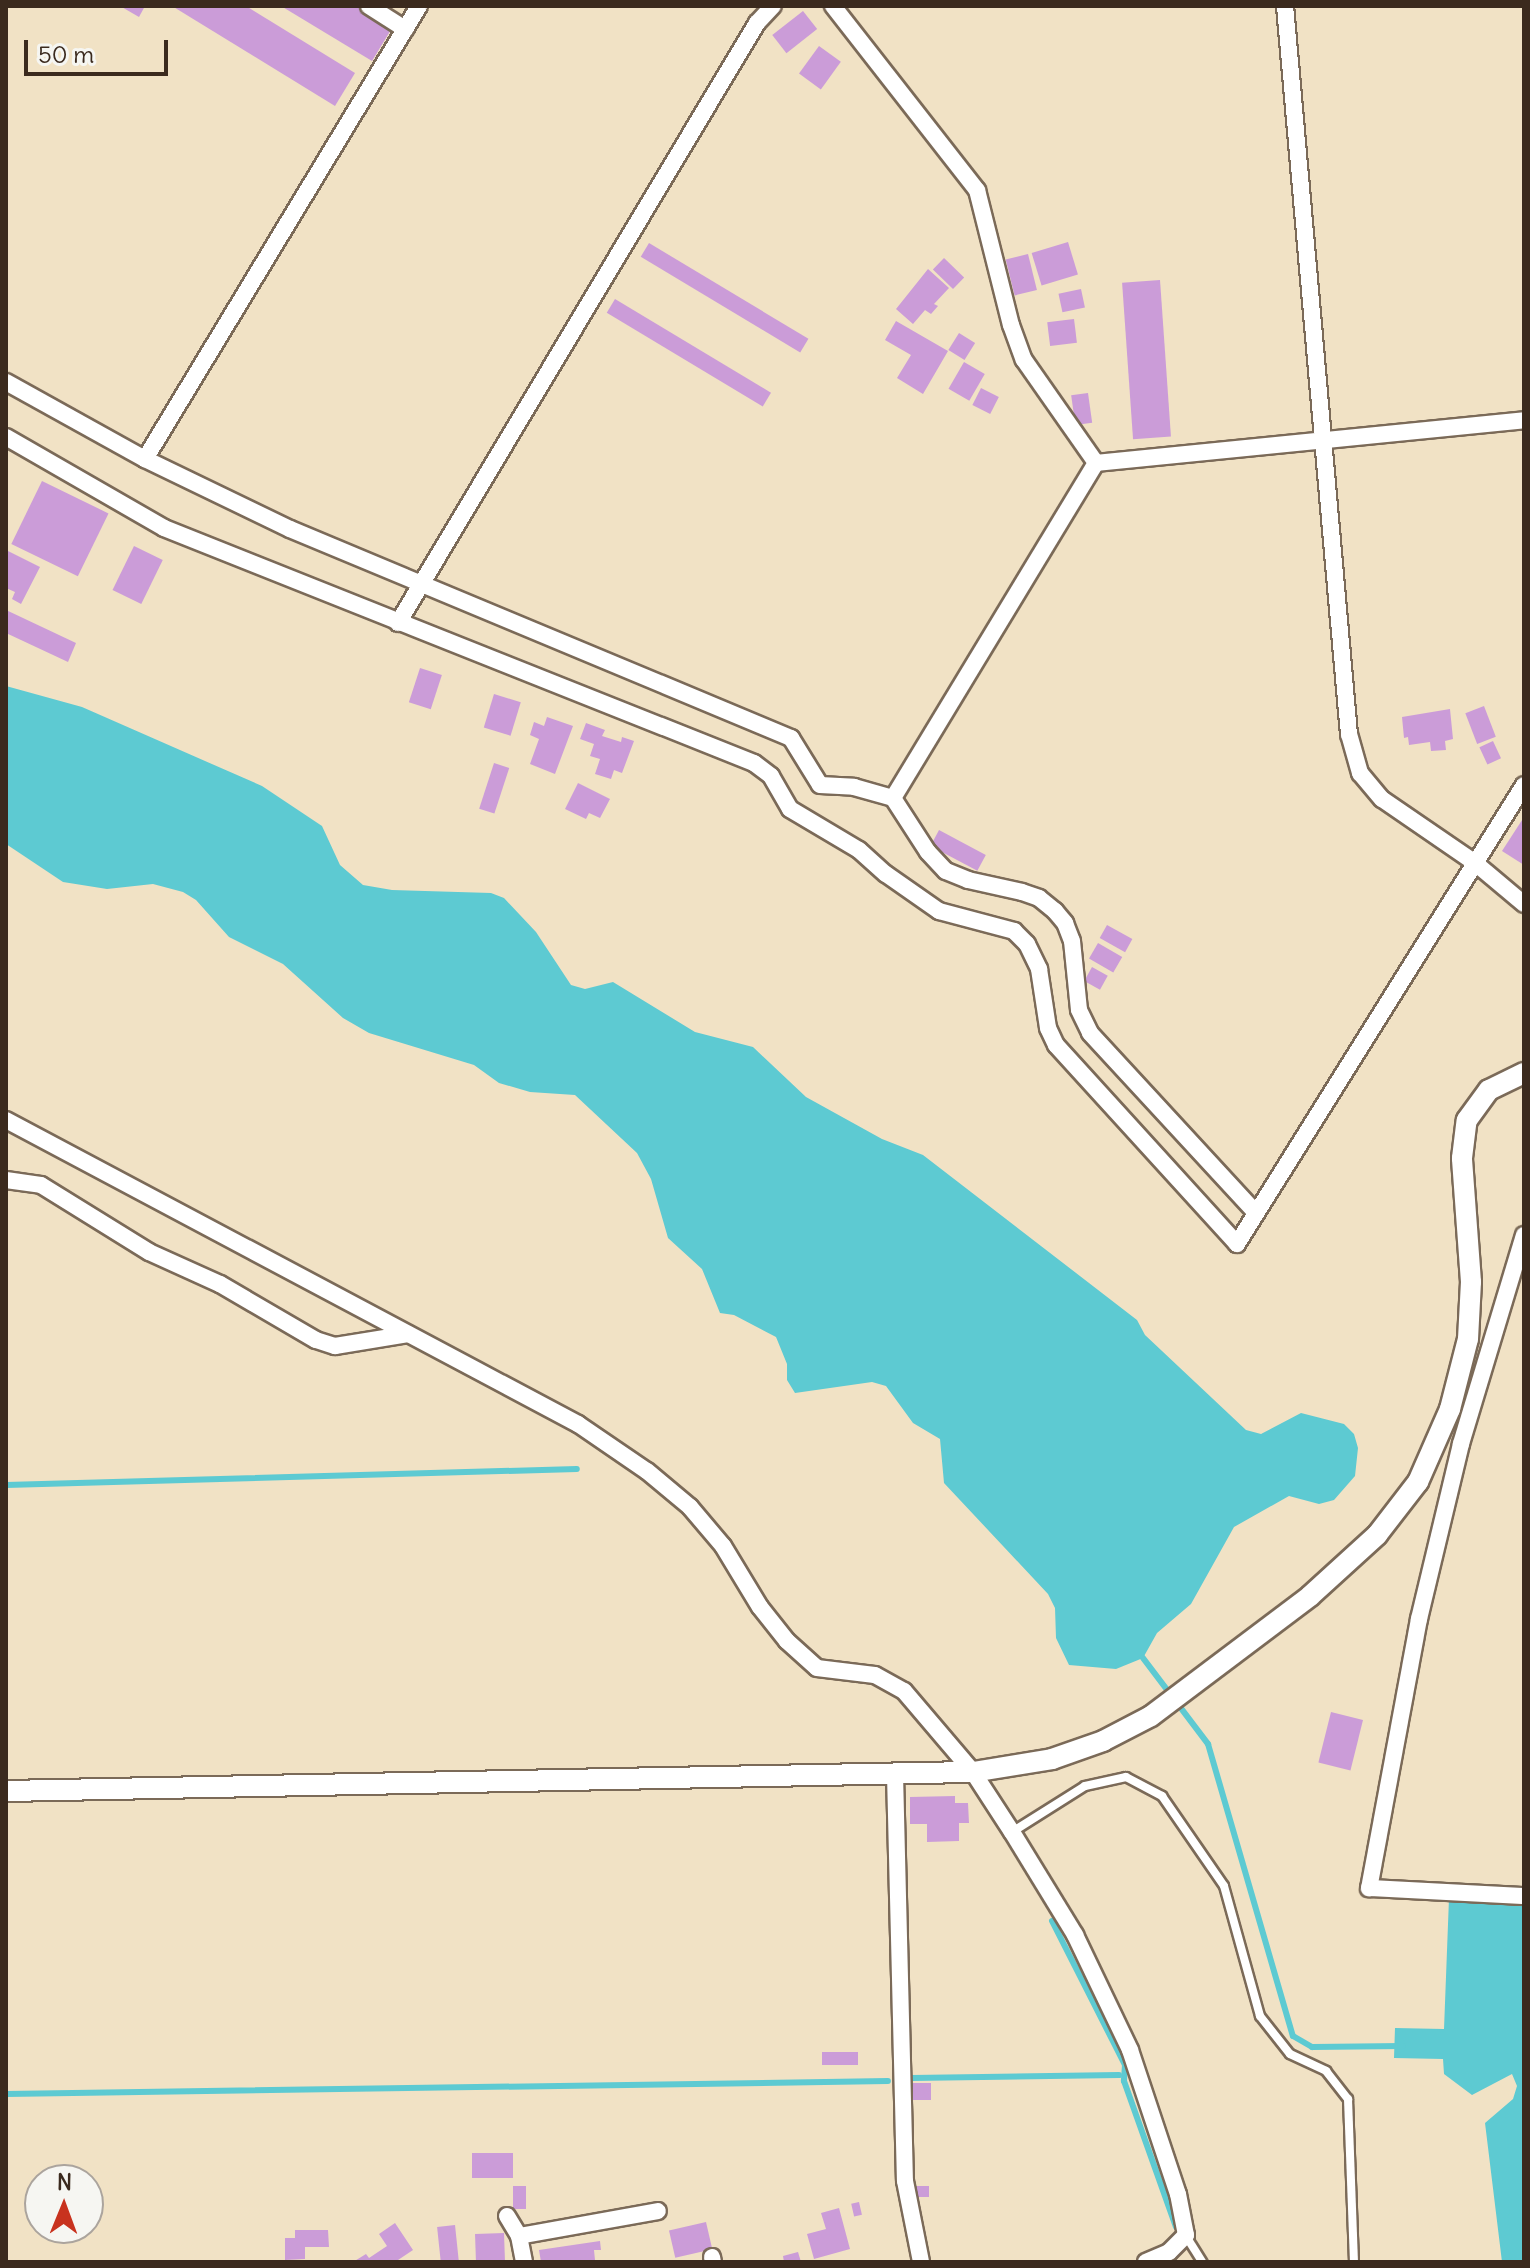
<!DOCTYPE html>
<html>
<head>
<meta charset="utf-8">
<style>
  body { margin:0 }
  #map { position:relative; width:1530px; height:2268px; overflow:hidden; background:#f1e2c5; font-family:Delius,sans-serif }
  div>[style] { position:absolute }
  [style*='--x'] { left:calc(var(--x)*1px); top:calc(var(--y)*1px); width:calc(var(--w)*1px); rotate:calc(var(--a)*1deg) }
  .water>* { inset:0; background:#5dcad2 }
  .stream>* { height:6px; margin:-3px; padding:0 3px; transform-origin:3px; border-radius:3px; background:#5dcad2 }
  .building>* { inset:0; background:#cb9cd8; transform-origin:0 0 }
  .roads { filter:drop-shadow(2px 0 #7b6a58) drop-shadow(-2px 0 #7b6a58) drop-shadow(0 2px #7b6a58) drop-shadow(0 -2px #7b6a58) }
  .service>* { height:8px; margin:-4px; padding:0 4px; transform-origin:4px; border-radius:4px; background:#fff }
  .minor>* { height:16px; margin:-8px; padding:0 8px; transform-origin:8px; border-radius:8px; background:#fff }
  .tertiary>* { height:20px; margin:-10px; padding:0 10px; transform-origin:10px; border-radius:10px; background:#fff }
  span { translate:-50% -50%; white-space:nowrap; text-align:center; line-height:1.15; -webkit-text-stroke:6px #f6f6f2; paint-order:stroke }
  .frame { position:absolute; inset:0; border:8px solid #3b2a1e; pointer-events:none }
  .north { position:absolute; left:24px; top:2164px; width:80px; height:80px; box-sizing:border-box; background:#f6f6f2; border:2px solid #aba49d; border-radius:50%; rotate:1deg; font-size:22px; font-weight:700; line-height:32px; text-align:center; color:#3b2a1e }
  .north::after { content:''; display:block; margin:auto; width:28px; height:36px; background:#c8321e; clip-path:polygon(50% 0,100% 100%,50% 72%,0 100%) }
  .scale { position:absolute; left:24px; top:40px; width:144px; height:36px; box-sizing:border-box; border:4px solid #3b2a1e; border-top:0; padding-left:10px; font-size:24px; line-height:28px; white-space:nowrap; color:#3b2a1e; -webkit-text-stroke:6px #f6f6f2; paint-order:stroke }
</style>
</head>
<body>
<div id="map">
  <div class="water">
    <i style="clip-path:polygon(6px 686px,82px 707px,262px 786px,322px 826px,340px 865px,363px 885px,392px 890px,491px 893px,504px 898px,536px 932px,571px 985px,585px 989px,613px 982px,695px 1032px,753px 1047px,806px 1097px,882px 1139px,923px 1155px,1137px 1320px,1145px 1335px,1246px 1430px,1261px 1434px,1301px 1413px,1344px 1424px,1354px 1434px,1358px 1448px,1355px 1476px,1334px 1500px,1319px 1504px,1289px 1496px,1234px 1527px,1191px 1604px,1157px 1633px,1143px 1658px,1116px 1669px,1069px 1665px,1056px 1638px,1055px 1608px,1048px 1594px,944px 1483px,940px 1439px,913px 1423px,886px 1386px,872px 1382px,795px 1393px,787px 1380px,787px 1364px,776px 1337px,734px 1315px,720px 1313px,702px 1269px,668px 1238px,651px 1179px,637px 1153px,575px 1095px,530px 1092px,499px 1083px,474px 1065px,369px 1033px,343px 1018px,283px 964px,229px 937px,196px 900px,183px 892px,153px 884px,107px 889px,63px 882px,6px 844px)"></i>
    <i style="clip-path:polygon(1449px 1898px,1524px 1901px,1524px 2262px,1502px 2262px,1485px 2123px,1513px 2099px,1517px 2086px,1512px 2074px,1472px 2095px,1444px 2074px,1443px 2059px,1394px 2058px,1395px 2028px,1444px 2029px)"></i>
  </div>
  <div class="stream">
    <i style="--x:6;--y:1485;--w:571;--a:-1.61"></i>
    <i style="--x:1143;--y:1658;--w:108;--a:52.9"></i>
    <i style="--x:1208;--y:1744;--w:304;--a:73.8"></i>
    <i style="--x:1293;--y:2036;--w:22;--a:30"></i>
    <i style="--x:1312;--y:2047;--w:91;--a:-0.6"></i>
    <i style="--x:1052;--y:1921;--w:161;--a:63.1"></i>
    <i style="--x:1125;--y:2065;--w:16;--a:94"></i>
    <i style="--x:1124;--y:2081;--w:155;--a:70.4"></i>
    <i style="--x:911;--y:2078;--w:208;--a:-0.8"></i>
    <i style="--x:6;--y:2094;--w:882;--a:-0.84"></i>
  </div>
  <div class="building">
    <i style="clip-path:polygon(120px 6px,145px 6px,139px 17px)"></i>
    <i style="clip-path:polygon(172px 6px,246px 6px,355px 73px,335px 106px)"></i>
    <i style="clip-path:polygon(281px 6px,356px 6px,392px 28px,372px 61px)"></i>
    <i style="left:803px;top:11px;width:23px;height:39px;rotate:52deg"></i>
    <i style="left:819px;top:46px;width:27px;height:34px;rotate:36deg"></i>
    <i style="left:1068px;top:242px;width:34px;height:38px;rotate:73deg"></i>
    <i style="left:649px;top:243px;width:186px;height:16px;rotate:31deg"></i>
    <i style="left:1028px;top:254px;width:37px;height:23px;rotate:76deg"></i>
    <i style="left:944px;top:258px;width:28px;height:16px;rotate:44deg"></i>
    <i style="clip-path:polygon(928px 269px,949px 288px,934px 304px,938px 306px,931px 314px,925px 310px,913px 324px,896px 309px)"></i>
    <i style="left:1160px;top:280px;width:157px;height:38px;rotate:86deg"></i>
    <i style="left:1081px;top:289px;width:19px;height:23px;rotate:78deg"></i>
    <i style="left:615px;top:299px;width:182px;height:16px;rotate:31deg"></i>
    <i style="left:1074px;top:319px;width:24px;height:27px;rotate:83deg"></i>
    <i style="clip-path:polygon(896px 321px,948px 351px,923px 394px,897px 378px,911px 355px,885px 340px)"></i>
    <i style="left:959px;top:333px;width:19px;height:20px;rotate:32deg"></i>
    <i style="left:964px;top:362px;width:24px;height:31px;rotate:30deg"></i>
    <i style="left:981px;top:388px;width:20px;height:19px;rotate:27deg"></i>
    <i style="left:1088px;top:393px;width:30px;height:17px;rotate:82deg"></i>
    <i style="left:42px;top:481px;width:74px;height:70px;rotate:26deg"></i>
    <i style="left:134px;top:546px;width:32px;height:49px;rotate:26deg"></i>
    <i style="clip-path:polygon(6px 550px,40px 567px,21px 604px,12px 599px,15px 592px,6px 588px)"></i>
    <i style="clip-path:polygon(6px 610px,76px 643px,68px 662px,6px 633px)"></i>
    <i style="left:420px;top:668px;width:23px;height:36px;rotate:18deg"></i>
    <i style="left:494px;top:694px;width:28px;height:35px;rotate:17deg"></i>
    <i style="left:1484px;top:706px;width:33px;height:20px;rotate:69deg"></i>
    <i style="clip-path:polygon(1450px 709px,1453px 739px,1445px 741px,1446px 750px,1431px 751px,1430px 742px,1409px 745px,1408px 737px,1404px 738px,1402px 717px)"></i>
    <i style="clip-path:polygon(547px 717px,573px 726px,555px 774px,530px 764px,539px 739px,530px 735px,534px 722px,544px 726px)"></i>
    <i style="clip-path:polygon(586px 723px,605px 730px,602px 736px,621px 742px,622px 737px,634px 741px,622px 773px,614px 770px,611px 779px,595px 774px,600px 759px,590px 756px,594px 744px,580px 739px)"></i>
    <i style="left:1493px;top:741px;width:19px;height:15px;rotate:65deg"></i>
    <i style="left:494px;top:763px;width:16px;height:48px;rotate:18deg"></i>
    <i style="clip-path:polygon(578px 783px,610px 799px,600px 818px,589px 813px,586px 819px,565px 809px)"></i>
    <i style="clip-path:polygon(1524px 817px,1524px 865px,1502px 851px)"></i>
    <i style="left:939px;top:830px;width:53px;height:18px;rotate:28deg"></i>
    <i style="left:1107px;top:925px;width:29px;height:15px;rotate:29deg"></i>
    <i style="left:1098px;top:943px;width:28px;height:18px;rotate:30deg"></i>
    <i style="left:1092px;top:967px;width:18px;height:16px;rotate:29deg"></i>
    <i style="left:1331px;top:1712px;width:33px;height:52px;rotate:14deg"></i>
    <i style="clip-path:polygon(955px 1796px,955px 1803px,968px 1803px,969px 1823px,959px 1823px,959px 1841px,927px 1842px,927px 1824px,910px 1824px,910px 1797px)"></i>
    <i style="left:822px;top:2052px;width:36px;height:13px"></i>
    <i style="left:911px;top:2083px;width:20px;height:17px"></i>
    <i style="left:472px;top:2153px;width:41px;height:25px"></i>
    <i style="left:513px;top:2186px;width:13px;height:23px"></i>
    <i style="left:929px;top:2186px;width:11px;height:15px;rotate:90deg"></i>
    <i style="left:859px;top:2202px;width:13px;height:8px;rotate:77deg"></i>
    <i style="clip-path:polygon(839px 2208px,850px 2249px,814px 2259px,807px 2234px,826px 2229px,821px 2213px)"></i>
    <i style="left:706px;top:2222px;width:28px;height:38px;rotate:77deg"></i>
    <i style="clip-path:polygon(395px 2223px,413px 2250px,395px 2262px,353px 2262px,366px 2254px,369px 2258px,387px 2246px,379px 2234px)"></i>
    <i style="left:455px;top:2225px;width:37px;height:18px;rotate:84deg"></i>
    <i style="clip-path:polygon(295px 2230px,328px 2230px,329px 2247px,305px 2247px,305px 2259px,285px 2260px,285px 2238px,295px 2238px)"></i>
    <i style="left:504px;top:2233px;width:29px;height:29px;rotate:88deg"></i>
    <i style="clip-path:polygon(600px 2241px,601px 2250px,594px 2250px,595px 2260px,541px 2262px,539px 2250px)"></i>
    <i style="clip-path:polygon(798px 2252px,801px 2262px,784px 2262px,783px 2256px)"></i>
  </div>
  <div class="roads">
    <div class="service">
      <i style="--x:1012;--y:1832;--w:86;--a:-32.2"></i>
      <i style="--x:1085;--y:1786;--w:42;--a:-12.4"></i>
      <i style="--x:1126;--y:1777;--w:41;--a:27.8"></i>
      <i style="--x:1162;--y:1796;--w:109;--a:55.4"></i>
      <i style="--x:1224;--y:1886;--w:135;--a:74.5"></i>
      <i style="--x:1260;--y:2016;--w:48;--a:51.7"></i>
      <i style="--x:1290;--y:2054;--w:40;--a:25"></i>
      <i style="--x:1326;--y:2071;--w:36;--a:52"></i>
      <i style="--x:1348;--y:2099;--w:163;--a:87.9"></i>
      <i style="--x:1186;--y:2236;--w:31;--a:58"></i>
    </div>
    <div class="minor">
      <i style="--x:369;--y:6;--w:43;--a:32.6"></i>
      <i style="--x:833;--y:6;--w:234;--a:52"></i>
      <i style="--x:977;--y:190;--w:139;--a:75.9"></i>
      <i style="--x:1011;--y:325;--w:37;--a:70"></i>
      <i style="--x:1024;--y:360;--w:126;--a:55"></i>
      <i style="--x:1285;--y:6;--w:731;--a:84.98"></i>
      <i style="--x:1349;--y:734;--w:41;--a:74.2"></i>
      <i style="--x:1360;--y:773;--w:34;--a:50"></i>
      <i style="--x:1382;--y:799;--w:112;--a:34.4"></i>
      <i style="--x:1474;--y:862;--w:65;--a:40"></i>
      <i style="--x:6;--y:382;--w:159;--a:29"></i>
      <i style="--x:145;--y:459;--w:161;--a:25.8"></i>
      <i style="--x:290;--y:529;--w:543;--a:22.64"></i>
      <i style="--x:791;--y:738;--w:55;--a:58.3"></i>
      <i style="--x:820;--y:785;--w:34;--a:3"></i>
      <i style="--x:854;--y:787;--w:41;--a:15.8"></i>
      <i style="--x:893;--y:798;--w:64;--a:57.1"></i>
      <i style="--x:928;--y:852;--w:26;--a:47"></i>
      <i style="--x:946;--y:871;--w:24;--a:22"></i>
      <i style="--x:968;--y:880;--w:55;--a:12.5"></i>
      <i style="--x:1022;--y:892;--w:18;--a:19"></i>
      <i style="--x:1039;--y:898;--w:21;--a:39"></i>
      <i style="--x:1055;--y:911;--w:16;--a:50"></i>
      <i style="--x:1065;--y:923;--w:19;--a:69"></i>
      <i style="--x:1072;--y:941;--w:69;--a:84.2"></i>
      <i style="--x:1079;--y:1010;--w:25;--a:64"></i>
      <i style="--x:1090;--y:1033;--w:245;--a:47.3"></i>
      <i style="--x:6;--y:437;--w:182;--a:29.9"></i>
      <i style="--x:164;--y:528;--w:635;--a:21.72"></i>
      <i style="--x:754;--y:763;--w:21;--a:37"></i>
      <i style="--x:771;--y:776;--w:38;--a:60"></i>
      <i style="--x:790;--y:809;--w:80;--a:30.7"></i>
      <i style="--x:859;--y:850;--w:36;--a:42"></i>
      <i style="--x:886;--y:874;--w:65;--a:34.9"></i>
      <i style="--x:939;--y:911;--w:78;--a:14.9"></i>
      <i style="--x:1014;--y:931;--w:18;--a:45"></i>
      <i style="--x:1027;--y:944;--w:28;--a:64"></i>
      <i style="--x:1039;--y:969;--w:60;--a:81.3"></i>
      <i style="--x:1048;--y:1028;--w:19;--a:65"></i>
      <i style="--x:1056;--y:1045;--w:269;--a:47.7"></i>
      <i style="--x:1237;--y:1244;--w:541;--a:-57.98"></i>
      <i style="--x:145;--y:459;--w:529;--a:-58.83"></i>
      <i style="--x:1096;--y:463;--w:430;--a:-5.7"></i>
      <i style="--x:398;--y:623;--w:699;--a:-59.11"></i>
      <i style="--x:757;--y:23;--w:23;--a:-47"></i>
      <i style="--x:893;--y:798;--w:392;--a:-58.8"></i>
      <i style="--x:6;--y:1120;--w:648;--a:27.99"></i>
      <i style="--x:578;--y:1424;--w:83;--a:34.3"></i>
      <i style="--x:647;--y:1471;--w:56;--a:39.9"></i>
      <i style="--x:690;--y:1507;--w:51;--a:49.8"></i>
      <i style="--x:723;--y:1546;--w:71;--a:58.8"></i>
      <i style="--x:760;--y:1607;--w:43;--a:51.5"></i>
      <i style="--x:787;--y:1641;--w:40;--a:42"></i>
      <i style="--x:817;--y:1668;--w:58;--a:6.9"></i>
      <i style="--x:875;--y:1675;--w:33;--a:29"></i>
      <i style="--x:904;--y:1691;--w:106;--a:49.6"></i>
      <i style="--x:973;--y:1772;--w:72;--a:57"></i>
      <i style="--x:1012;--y:1832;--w:121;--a:58.5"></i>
      <i style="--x:1075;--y:1935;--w:127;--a:64.4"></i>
      <i style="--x:1130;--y:2050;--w:152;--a:71.6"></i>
      <i style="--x:1178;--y:2194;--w:42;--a:79"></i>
      <i style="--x:1186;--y:2235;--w:24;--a:135"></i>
      <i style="--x:1169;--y:2252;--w:25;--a:157"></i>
      <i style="--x:6;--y:1180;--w:35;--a:8"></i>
      <i style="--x:41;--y:1185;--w:127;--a:31.8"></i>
      <i style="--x:149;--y:1252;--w:78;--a:24.3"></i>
      <i style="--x:220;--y:1284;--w:111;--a:30.3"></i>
      <i style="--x:316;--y:1340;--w:20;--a:18"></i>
      <i style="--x:335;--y:1346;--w:74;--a:-9.3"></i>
      <i style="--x:1524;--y:1235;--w:218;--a:106.8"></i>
      <i style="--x:1461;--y:1444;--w:180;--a:103.5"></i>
      <i style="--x:1419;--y:1619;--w:274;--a:100.5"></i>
      <i style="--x:1369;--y:1888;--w:155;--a:3"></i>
      <i style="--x:895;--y:1774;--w:407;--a:88.6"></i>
      <i style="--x:905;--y:2181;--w:83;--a:78.8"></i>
      <i style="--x:507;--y:2216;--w:23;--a:59"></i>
      <i style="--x:519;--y:2236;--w:26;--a:79"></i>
      <i style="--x:519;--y:2236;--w:141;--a:-10.2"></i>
      <i style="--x:712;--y:2257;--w:5;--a:79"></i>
    </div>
    <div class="tertiary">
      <i style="--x:6;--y:1791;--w:967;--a:-1.13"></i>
      <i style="--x:973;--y:1772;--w:80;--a:-9.3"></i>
      <i style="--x:1052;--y:1759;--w:54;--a:-19.4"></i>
      <i style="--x:1103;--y:1741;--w:54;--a:-27.5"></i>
      <i style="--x:1151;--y:1716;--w:199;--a:-37"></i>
      <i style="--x:1310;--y:1596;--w:91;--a:-42.3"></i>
      <i style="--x:1377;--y:1535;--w:67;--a:-52.3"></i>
      <i style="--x:1418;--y:1482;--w:80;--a:-66.3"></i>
      <i style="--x:1450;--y:1409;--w:72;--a:-75.6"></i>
      <i style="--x:1468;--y:1339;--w:57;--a:-87"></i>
      <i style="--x:1471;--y:1282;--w:124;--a:-94.2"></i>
      <i style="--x:1462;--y:1158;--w:38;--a:-83"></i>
      <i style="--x:1467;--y:1120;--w:37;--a:-54"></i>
      <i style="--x:1489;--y:1090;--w:39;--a:-26"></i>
    </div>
  </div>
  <div class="frame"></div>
  <div class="north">N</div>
  <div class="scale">50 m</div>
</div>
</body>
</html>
